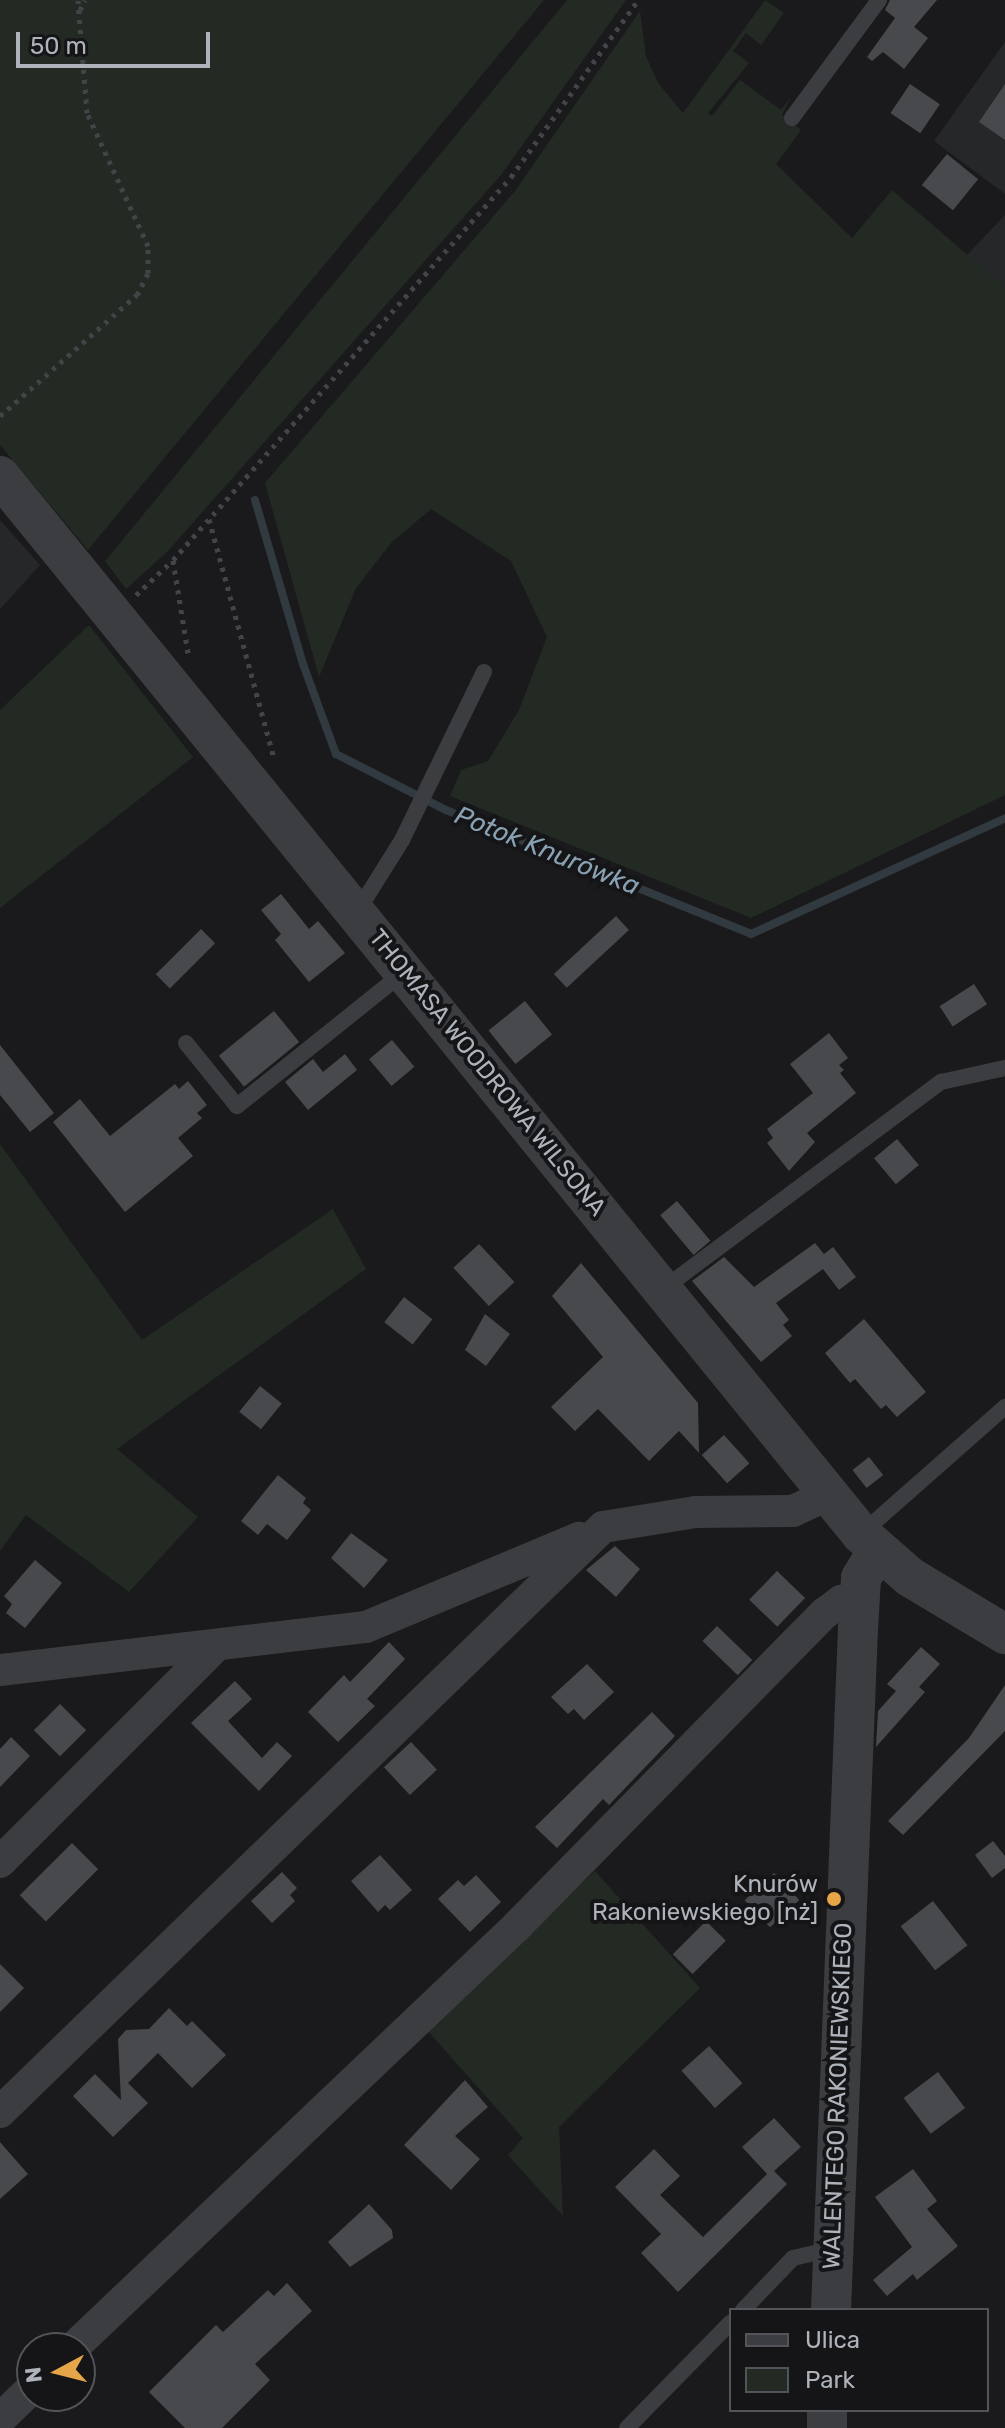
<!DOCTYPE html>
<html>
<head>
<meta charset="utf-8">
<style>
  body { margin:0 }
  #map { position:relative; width:1005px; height:2428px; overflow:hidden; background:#1a1a1c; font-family:Rubik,sans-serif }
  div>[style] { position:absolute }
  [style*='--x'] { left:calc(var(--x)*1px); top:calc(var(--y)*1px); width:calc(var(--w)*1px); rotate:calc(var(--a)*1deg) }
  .built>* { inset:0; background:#262729 }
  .green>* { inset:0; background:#222a23 }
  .stream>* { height:8px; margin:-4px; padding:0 4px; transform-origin:4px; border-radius:4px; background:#313a40 }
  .building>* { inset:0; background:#47494c; transform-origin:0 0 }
  .path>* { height:5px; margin-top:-2.5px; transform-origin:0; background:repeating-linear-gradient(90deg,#424448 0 4px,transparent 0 10px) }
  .service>* { height:16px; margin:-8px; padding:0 8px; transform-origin:8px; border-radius:8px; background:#3c3d41 }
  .minor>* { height:32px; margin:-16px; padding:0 16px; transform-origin:16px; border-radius:16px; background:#3c3d41 }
  .tertiary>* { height:40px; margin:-20px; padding:0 20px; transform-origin:20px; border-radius:20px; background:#3c3d41 }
  .dots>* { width:22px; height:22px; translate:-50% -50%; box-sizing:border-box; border:4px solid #151517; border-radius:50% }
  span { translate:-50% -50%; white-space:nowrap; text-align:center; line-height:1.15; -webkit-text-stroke:8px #151517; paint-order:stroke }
  .street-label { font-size:24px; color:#aeb3bb }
  .poi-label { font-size:24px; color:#aeb3bb }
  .right { translate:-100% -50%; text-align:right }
  .water-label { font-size:26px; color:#88a2b3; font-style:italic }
  .legend { position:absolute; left:729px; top:2308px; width:260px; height:104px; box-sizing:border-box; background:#151517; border:2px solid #525459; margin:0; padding:10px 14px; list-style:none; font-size:24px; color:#aeb3bb }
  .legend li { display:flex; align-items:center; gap:16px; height:40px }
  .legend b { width:40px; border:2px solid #525459 }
  .north { position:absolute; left:16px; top:2332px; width:80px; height:80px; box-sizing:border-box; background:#151517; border:2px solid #525459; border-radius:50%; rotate:263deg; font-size:22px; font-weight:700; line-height:32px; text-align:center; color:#aeb3bb }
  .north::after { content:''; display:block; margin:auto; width:28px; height:36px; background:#e6a549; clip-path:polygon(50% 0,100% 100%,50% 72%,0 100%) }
  .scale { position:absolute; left:16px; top:32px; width:194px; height:36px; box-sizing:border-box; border:4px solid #aeb3bb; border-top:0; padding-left:10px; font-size:24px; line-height:28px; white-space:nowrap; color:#aeb3bb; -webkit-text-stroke:6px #151517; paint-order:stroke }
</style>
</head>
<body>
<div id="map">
  <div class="built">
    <i style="clip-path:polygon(1005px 42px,1005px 194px,934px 141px)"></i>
    <i style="clip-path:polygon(1005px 215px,1005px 287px,966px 256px)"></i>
    <i style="clip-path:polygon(0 520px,40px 565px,0 609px)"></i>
  </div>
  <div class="green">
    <i style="clip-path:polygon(0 0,544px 0,88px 550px,0 445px)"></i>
    <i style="clip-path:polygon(567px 0,626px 0,501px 175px,167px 552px,126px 589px,105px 561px)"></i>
    <i style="clip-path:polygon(765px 0,784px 13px,761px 45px,746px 33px,733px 51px,749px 63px,708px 113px,712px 116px,740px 80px,781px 110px,791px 97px,782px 115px,801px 130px,776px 164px,852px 238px,892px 190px,1005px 287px,1005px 795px,751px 918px,450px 796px,461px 770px,488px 761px,519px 710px,547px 637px,511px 561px,431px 509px,392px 542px,356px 588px,319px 677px,265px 483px,515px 191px,640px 11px,646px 56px,658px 83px,683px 113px)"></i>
    <i style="clip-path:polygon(89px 625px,193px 757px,0 908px,0 710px)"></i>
    <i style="clip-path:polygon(0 1144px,142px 1340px,333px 1209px,366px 1269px,117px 1449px,198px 1517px,129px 1592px,26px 1515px,0 1551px)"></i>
    <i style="clip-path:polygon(595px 1871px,700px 1988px,559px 2127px,563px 2216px,508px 2155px,523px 2138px,426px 2029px)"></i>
  </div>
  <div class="stream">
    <i style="--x:255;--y:500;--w:171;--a:73.7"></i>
    <i style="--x:303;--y:664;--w:96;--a:69.9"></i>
    <i style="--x:336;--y:754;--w:123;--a:27"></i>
    <i style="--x:446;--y:810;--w:329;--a:22.1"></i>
    <i style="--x:751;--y:934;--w:279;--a:-24.5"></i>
  </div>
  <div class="building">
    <i style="clip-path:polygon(890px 0,937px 0,914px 27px,928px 38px,904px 69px,883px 52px,872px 61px,867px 57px,895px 18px,885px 10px)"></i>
    <i style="left:910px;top:84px;width:36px;height:35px;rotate:34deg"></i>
    <i style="clip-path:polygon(1005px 84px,1005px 140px,979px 122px)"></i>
    <i style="left:947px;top:154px;width:40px;height:40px;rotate:39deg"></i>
    <i style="clip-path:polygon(281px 894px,309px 929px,318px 921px,345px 953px,309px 982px,275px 940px,281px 934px,261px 910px)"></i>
    <i style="left:616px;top:916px;width:19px;height:85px;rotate:47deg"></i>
    <i style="left:201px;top:929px;width:20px;height:64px;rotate:45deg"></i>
    <i style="left:974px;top:984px;width:24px;height:41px;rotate:57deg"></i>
    <i style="left:525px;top:1001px;width:43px;height:47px;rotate:51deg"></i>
    <i style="left:274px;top:1011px;width:40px;height:71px;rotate:51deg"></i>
    <i style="clip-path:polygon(829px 1033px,848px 1058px,839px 1065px,844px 1070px,840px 1073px,856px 1093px,807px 1133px,815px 1142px,789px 1171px,767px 1143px,773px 1138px,767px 1129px,813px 1093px,790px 1064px)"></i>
    <i style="left:392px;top:1040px;width:35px;height:30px;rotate:50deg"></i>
    <i style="clip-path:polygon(0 1045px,54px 1113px,30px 1132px,0 1095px)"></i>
    <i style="clip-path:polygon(345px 1054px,357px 1070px,308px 1110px,285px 1082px,313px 1059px,323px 1072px)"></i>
    <i style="clip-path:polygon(188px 1081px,207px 1105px,197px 1113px,202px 1118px,178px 1138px,193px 1156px,125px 1212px,53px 1122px,80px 1099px,110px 1136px,175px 1084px,179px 1089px)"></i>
    <i style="left:897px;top:1139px;width:34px;height:30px;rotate:50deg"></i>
    <i style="left:677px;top:1201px;width:52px;height:22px;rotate:50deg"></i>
    <i style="clip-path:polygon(815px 1243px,824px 1254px,833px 1247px,856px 1277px,839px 1290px,823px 1269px,776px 1303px,789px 1320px,783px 1325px,792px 1336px,761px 1362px,692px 1281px,724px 1257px,754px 1287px)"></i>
    <i style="left:479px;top:1244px;width:52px;height:35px;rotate:47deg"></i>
    <i style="clip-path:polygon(581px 1263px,698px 1403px,699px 1453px,679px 1431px,649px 1461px,598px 1409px,575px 1431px,551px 1407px,603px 1357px,552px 1296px)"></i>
    <i style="left:404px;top:1297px;width:36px;height:32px;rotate:38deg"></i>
    <i style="clip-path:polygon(485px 1314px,510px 1334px,486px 1366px,465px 1350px)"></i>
    <i style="clip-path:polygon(864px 1319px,926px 1392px,897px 1417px,886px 1405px,881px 1409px,855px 1379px,850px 1383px,825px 1353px)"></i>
    <i style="left:260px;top:1386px;width:28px;height:33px;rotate:39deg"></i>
    <i style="left:724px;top:1435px;width:38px;height:30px;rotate:48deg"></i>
    <i style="left:869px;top:1457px;width:23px;height:21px;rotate:52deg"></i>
    <i style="clip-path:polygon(278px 1475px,306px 1498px,303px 1503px,311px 1510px,287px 1540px,267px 1524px,258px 1535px,241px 1521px)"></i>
    <i style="clip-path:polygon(351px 1533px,388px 1560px,364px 1588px,331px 1558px)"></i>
    <i style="clip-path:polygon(615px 1546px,640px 1569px,616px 1597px,586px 1570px)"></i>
    <i style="clip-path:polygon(35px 1560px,62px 1583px,25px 1628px,6px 1613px,12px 1604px,4px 1596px)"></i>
    <i style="left:777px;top:1571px;width:39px;height:40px;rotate:44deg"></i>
    <i style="left:717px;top:1626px;width:49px;height:21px;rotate:44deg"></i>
    <i style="clip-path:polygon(389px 1642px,405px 1659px,367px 1699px,375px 1706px,338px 1742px,308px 1712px,344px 1675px,350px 1682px)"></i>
    <i style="clip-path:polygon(921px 1647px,940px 1664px,919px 1687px,925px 1692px,876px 1747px,878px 1711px,896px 1691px,887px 1684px)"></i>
    <i style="clip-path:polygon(587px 1664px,614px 1692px,584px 1720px,574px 1709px,568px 1714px,551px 1697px)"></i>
    <i style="clip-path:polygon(235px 1681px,252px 1699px,228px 1721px,262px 1758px,277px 1742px,292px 1756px,259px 1791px,191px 1723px)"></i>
    <i style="clip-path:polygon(1005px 1685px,1005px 1731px,903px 1835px,888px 1821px,969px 1738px)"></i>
    <i style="left:60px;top:1704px;width:37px;height:37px;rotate:45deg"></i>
    <i style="clip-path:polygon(652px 1712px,675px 1736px,609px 1805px,603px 1799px,557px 1848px,535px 1827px)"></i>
    <i style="clip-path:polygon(11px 1737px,30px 1756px,0 1787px,0 1749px)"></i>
    <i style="left:411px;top:1742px;width:38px;height:37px;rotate:47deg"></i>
    <i style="clip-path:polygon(993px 1841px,1005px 1856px,1005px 1868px,992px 1878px,975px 1855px)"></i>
    <i style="left:72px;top:1843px;width:37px;height:74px;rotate:45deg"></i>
    <i style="clip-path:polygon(380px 1855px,412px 1890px,390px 1910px,385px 1905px,378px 1912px,351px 1881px)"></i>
    <i style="clip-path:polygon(282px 1872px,297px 1888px,290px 1895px,295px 1901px,272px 1923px,251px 1901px)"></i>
    <i style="left:774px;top:1873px;width:37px;height:40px;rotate:47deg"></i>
    <i style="clip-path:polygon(476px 1875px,501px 1902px,470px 1932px,438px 1899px,458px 1880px,464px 1886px)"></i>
    <i style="left:933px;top:1901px;width:56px;height:41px;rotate:52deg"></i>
    <i style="left:706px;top:1921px;width:28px;height:47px;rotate:45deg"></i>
    <i style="clip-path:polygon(0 1964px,24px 1988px,0 2012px)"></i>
    <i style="clip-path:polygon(169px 2008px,187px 2026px,192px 2021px,226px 2055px,192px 2088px,158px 2053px,128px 2083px,148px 2103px,113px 2137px,73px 2096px,95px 2074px,121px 2100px,118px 2039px,126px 2030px,149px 2029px)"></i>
    <i style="left:709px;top:2046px;width:50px;height:37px;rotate:48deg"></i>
    <i style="left:938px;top:2072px;width:45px;height:43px;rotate:53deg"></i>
    <i style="clip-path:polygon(465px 2080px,488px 2107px,455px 2136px,480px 2159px,451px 2190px,404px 2145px)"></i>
    <i style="clip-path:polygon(774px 2118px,801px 2147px,774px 2171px,787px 2184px,678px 2292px,641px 2253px,661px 2234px,615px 2187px,654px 2149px,680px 2176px,660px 2195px,703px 2237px,767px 2174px,742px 2147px)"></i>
    <i style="clip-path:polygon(0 2142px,28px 2174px,0 2199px)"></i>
    <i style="clip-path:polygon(913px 2169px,937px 2201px,927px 2209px,958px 2246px,917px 2280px,913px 2274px,887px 2296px,873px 2280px,912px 2247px,875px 2197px)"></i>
    <i style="clip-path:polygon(369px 2204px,392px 2230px,393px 2238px,350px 2267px,328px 2242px)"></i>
    <i style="clip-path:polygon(287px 2283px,312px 2311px,255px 2364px,270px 2380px,222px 2428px,185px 2428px,149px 2392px,216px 2325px,223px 2332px,268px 2290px,274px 2296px)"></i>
  </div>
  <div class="path">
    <i style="--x:80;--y:10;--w:11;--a:-63"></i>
    <i style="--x:0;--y:416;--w:183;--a:-41.5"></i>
    <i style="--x:137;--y:295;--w:25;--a:-63"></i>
    <i style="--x:148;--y:273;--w:27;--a:-90"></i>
    <i style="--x:148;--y:246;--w:146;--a:-114.6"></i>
    <i style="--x:87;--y:113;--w:113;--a:-94.6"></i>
    <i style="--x:209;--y:519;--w:249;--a:74.8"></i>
    <i style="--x:136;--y:595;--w:50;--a:-43.4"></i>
    <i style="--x:188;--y:653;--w:94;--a:-99.2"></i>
    <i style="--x:173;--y:560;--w:511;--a:-48.57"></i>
    <i style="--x:511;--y:177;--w:218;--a:-54.3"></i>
  </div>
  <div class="service">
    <i style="--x:792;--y:118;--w:147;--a:-53.6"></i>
    <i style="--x:357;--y:912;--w:85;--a:-58"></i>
    <i style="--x:402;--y:840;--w:187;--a:-64"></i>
    <i style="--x:186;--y:1043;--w:81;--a:51"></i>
    <i style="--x:237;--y:1106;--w:213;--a:-38.7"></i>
    <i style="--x:663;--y:1289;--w:347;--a:-36.7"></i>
    <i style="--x:941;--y:1082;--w:66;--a:-12.3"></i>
    <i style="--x:862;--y:1533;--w:191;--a:-41.4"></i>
    <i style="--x:743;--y:2310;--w:72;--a:-46.1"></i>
    <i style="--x:793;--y:2258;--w:39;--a:-13"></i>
    <i style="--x:627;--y:2428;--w:148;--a:-45.5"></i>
  </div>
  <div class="minor">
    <i style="--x:0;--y:1670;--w:369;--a:-6.7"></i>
    <i style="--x:366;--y:1627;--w:231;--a:-22.7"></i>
    <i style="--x:0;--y:1862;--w:304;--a:-45"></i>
    <i style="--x:0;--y:2112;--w:840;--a:-44.13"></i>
    <i style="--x:603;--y:1527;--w:94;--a:-9.2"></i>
    <i style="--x:696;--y:1512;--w:97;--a:-0.6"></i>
    <i style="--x:793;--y:1511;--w:38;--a:-25"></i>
    <i style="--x:73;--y:2348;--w:613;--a:-43.54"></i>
    <i style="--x:517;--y:1926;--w:439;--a:-45.5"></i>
    <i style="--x:825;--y:1613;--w:20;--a:-37"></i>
    <i style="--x:841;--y:1601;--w:19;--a:-12"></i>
    <i style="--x:0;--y:2419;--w:45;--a:-44.1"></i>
  </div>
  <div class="tertiary">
    <i style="--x:0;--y:476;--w:1364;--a:50.86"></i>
    <i style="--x:861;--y:1534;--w:65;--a:41.3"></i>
    <i style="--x:910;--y:1577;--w:111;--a:31"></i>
    <i style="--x:831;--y:2310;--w:682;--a:-87.73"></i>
    <i style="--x:858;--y:1629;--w:51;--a:-86.6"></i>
    <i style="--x:861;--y:1578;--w:31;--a:-59"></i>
    <i style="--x:827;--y:2428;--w:18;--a:-90"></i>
  </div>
  <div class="dots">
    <i style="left:834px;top:1899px;background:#e6a549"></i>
  </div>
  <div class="street-label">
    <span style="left:487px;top:1073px;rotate:51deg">THOMASA WOODROWA WILSONA</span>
    <span style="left:838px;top:2096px;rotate:-88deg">WALENTEGO RAKONIEWSKIEGO</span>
  </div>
  <div class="poi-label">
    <span class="right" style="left:818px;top:1899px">Knurów<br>Rakoniewskiego [nż]</span>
  </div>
  <div class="water-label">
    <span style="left:547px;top:851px;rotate:22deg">Potok Knurówka</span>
  </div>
  <ul class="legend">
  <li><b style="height:10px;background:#3c3d41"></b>Ulica</li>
  <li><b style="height:22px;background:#222a23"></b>Park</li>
  </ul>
  <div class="north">N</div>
  <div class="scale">50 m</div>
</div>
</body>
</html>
